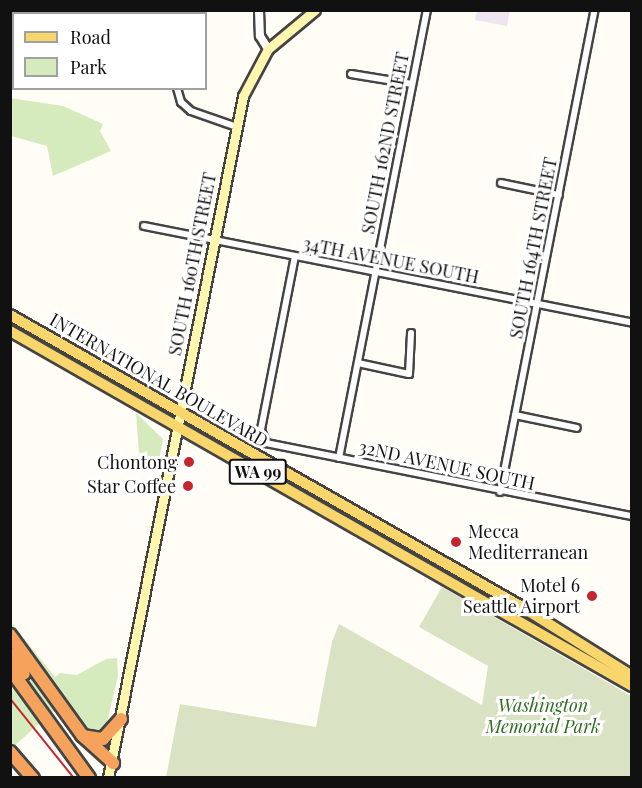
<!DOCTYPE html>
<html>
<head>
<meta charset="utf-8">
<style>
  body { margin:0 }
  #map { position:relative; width:642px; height:788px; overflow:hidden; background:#fffdf5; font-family:"Playfair Display",serif }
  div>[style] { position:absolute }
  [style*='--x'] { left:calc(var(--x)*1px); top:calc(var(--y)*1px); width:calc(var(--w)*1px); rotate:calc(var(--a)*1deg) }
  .industrial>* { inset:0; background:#eee6ef }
  .green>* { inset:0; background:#d5ebbd }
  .cemetery>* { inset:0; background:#d9e3c4 }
  .roads { filter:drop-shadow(2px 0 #444) drop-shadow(-2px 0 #444) drop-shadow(0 2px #444) drop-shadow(0 -2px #444) }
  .minor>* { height:6px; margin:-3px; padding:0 3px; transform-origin:3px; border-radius:3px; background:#fff }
  .tertiary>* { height:8px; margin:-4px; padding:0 4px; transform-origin:4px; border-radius:4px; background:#fff }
  .secondary>* { height:9px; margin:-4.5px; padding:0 4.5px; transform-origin:4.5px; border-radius:4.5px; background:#fff6b0 }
  .primary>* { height:10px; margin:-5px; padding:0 5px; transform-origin:5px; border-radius:5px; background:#f9d66b }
  .motorway>* { height:12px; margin:-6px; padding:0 6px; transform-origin:6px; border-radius:6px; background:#f5a25d }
  .tram>* { height:1.5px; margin:-0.75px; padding:0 0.75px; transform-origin:0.75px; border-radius:0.75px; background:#c4262e }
  .dots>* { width:16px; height:16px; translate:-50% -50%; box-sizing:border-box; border:3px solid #fff; border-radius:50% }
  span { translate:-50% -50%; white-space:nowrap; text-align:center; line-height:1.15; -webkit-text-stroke:6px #fff; paint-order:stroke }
  .shield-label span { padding:2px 4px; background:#fff; border:2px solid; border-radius:4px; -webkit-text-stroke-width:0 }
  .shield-label { font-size:16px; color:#111; font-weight:700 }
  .street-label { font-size:18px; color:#111 }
  .poi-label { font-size:18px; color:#111 }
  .right { translate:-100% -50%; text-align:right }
  .left { translate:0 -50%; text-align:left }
  .park-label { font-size:18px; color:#2f6b1f; font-style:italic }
  .frame { position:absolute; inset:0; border:12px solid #111; pointer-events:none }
  .legend { position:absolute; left:12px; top:12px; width:195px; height:78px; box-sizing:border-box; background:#fff; border:2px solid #a0a0a0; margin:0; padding:8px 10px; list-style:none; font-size:18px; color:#111 }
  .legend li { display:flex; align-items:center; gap:12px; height:30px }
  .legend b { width:30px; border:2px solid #a0a0a0 }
</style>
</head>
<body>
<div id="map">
  <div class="industrial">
    <i style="clip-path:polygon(477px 11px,510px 11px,507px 26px,475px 20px)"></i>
  </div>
  <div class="green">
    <i style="clip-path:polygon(10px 98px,63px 106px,103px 124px,100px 131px,111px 151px,53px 176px,47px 146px,11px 136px)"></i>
    <i style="clip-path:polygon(136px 413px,163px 439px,157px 472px,147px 466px,139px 453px)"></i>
    <i style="clip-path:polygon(10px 621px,55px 677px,60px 673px,77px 675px,106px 659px,117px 658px,118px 676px,105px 731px,89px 733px,64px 701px,11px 749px)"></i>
  </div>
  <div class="cemetery">
    <i style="clip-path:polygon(442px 587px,631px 696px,631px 777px,166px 777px,180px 704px,316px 727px,332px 642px,339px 624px,482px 705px,488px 666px,419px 627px)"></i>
  </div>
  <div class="roads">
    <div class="minor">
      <i style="--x:174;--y:10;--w:4;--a:90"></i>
      <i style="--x:351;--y:74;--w:62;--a:9.3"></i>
      <i style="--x:177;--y:88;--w:15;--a:74"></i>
      <i style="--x:181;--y:102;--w:13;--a:42"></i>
      <i style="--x:191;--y:111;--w:49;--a:19.2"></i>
      <i style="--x:501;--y:183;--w:59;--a:11.7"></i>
      <i style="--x:144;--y:226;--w:498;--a:11.2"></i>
      <i style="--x:295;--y:256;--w:177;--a:101.1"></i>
      <i style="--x:261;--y:430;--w:14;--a:69"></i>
      <i style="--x:266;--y:443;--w:373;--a:11.3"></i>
      <i style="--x:358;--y:363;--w:52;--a:12.2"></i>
      <i style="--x:409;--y:374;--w:41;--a:-87.2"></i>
      <i style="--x:515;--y:415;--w:63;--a:11.8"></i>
      <i style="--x:339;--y:458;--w:457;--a:-78.9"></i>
      <i style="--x:500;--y:492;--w:491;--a:-78.9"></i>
    </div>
    <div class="tertiary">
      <i style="--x:259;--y:10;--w:26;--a:88"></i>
      <i style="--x:260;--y:36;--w:15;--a:58"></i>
    </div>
    <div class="secondary">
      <i style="--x:108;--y:778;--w:695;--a:-78.8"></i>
      <i style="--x:243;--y:96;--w:53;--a:-62"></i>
      <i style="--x:268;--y:49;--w:61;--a:-39.7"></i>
    </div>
    <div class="primary">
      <i style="--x:10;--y:315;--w:589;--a:29.7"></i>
      <i style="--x:522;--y:607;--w:130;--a:32.1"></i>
      <i style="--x:10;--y:331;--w:716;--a:29.72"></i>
    </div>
    <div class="motorway">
      <i style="--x:10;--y:635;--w:123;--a:54.2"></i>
      <i style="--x:82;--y:735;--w:42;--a:42.1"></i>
      <i style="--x:10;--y:654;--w:24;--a:55"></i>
      <i style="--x:10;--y:669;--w:135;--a:54.1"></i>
      <i style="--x:83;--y:736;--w:20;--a:9"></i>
      <i style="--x:103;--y:739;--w:27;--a:-48"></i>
      <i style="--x:10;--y:752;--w:35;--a:49"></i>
    </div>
  </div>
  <div class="tram">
    <i style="--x:10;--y:698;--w:102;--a:51.3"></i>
  </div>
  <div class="dots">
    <i style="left:189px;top:462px;background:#c4262e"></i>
    <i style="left:188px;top:486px;background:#c4262e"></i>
    <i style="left:456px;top:542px;background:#c4262e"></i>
    <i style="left:592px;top:596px;background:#c4262e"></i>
  </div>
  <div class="shield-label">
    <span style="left:258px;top:472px">WA 99</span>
  </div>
  <div class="street-label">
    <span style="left:385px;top:143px;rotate:-79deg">SOUTH 162ND STREET</span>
    <span style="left:533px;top:248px;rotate:-79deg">SOUTH 164TH STREET</span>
    <span style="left:391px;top:260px;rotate:11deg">34TH AVENUE SOUTH</span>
    <span style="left:192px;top:264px;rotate:-79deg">SOUTH 160TH STREET</span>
    <span style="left:159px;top:380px;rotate:30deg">INTERNATIONAL BOULEVARD</span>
    <span style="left:447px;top:465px;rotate:12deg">32ND AVENUE SOUTH</span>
  </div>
  <div class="poi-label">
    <span class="right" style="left:177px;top:462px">Chontong</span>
    <span class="right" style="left:176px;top:486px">Star Coffee</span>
    <span class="left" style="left:468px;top:542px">Mecca<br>Mediterranean</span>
    <span class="right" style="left:580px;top:596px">Motel 6<br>Seattle Airport</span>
  </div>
  <div class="park-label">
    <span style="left:543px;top:716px">Washington<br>Memorial Park</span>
  </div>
  <div class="frame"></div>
  <ul class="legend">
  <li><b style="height:8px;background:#f9d66b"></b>Road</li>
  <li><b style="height:16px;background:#d5ebbd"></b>Park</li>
  </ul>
</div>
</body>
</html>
